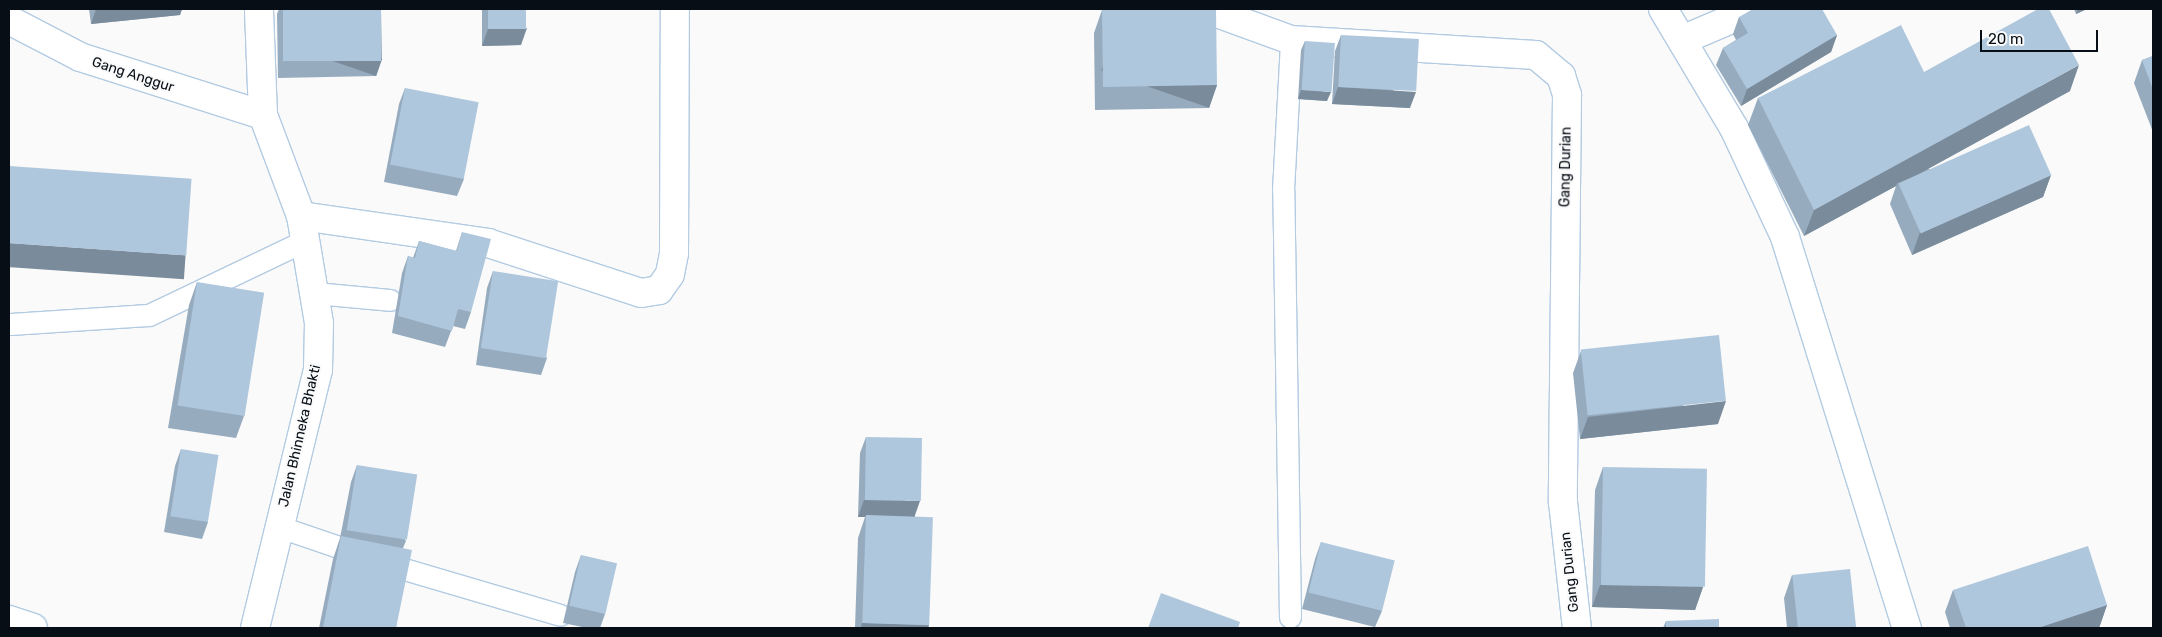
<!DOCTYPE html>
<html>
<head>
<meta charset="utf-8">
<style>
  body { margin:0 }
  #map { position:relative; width:2162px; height:637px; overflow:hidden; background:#fafafa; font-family:Rubik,sans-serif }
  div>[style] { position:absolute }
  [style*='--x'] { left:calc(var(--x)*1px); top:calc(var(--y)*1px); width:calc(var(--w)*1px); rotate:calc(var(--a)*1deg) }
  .roads { filter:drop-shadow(1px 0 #b3cbe2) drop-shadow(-1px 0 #b3cbe2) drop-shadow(0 1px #b3cbe2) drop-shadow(0 -1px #b3cbe2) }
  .lane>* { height:21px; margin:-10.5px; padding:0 10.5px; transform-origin:10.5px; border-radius:10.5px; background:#fff }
  .street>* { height:28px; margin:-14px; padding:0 14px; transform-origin:14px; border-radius:14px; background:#fff }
  .wall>* { inset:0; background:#96abbe }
  .shaded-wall>* { inset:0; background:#7a8b9b; transform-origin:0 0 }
  .building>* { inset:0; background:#afc7dd; transform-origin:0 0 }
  span { translate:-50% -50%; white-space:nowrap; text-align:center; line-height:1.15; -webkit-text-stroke:4.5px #fafafa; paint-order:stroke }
  .street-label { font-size:14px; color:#070e16 }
  .frame { position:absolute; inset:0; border:10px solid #070e16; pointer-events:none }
  .scale { position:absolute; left:1980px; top:30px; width:118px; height:22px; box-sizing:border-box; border:2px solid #070e16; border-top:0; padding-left:6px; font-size:15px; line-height:18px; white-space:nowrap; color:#070e16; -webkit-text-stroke:4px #fafafa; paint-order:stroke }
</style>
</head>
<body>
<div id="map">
  <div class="roads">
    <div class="lane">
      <i style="--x:315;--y:293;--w:75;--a:5.3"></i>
      <i style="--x:9;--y:324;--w:140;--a:-3.7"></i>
      <i style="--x:149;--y:315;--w:174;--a:-25.5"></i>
      <i style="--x:280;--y:527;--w:90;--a:18.8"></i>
      <i style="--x:387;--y:564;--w:180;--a:16.4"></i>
      <i style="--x:1290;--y:617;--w:427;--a:-90.9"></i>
      <i style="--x:1283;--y:190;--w:150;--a:-86.9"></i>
    </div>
    <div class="street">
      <i style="--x:1206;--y:9;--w:90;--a:20"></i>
      <i style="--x:1291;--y:40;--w:245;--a:3.5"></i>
      <i style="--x:1536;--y:55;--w:33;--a:40"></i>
      <i style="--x:1561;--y:76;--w:20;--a:72"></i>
      <i style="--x:1567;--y:95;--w:407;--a:90.6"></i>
      <i style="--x:1563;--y:502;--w:127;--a:83.7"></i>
      <i style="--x:1663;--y:9;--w:139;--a:59.2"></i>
      <i style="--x:1734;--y:128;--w:120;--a:64.9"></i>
      <i style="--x:1785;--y:237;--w:410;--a:72.7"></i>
      <i style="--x:9;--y:20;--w:80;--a:27.5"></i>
      <i style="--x:80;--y:57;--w:192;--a:17.6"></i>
      <i style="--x:1682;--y:40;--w:79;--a:-23"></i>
      <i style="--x:301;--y:216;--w:189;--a:8.2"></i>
      <i style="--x:488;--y:243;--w:161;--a:18.1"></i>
      <i style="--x:641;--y:293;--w:18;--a:-9"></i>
      <i style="--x:659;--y:290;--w:19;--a:-55"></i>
      <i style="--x:670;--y:274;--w:21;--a:-79"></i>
      <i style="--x:674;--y:253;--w:244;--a:-89.8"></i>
      <i style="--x:9;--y:620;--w:25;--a:18"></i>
      <i style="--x:255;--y:628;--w:266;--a:-76.3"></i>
      <i style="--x:318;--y:370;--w:47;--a:-88.8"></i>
      <i style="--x:319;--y:323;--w:109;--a:-99.5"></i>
      <i style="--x:301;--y:216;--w:108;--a:-110.6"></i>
      <i style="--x:263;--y:115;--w:106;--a:-92.2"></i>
    </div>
  </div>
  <div class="wall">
    <i style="clip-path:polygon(89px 9px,182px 9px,180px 15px,91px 24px)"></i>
    <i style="clip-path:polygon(279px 9px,381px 9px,382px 59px,376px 76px,278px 78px,277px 14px)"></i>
    <i style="clip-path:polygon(482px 9px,526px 9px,521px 45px,482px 46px)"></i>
    <i style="clip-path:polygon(2074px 9px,2087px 9px,2076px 14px)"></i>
    <i style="clip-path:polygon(1102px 10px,1217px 85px,1209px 108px,1095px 110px,1094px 33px)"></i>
    <i style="clip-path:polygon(1739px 17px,1837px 35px,1831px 52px,1741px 106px,1716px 65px,1723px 48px,1736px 40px,1733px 34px)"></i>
    <i style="clip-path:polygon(1341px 35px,1410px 108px,1332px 104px,1335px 51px)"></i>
    <i style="clip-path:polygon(1305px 41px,1327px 101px,1298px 99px,1301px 50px)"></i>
    <i style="clip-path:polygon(2153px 56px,2153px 132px,2134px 83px,2142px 60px)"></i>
    <i style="clip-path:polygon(1924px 72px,2070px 91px,1927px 169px,2051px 175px,2043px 197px,1912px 255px,1890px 204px,1896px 186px,1804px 236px,1748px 125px,1758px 98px)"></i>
    <i style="clip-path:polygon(405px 88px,464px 179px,457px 196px,384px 182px,399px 104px)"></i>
    <i style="clip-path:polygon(462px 232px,471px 312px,465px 329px,453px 326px,445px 347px,392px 333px,402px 273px,408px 256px,413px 258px,419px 241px,456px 251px)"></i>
    <i style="clip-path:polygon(493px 271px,547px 358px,541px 375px,476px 365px,487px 288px)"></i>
    <i style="clip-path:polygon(197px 282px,244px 416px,236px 438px,168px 428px,189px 305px)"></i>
    <i style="clip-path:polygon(1581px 351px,1718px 424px,1580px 439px,1573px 373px)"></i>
    <i style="clip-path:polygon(866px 437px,915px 516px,929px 625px,928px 628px,855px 628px,858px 538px,865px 517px,858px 517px,860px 453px)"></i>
    <i style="clip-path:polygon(181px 449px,208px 522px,202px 539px,164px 532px,175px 466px)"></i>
    <i style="clip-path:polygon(357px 465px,406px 541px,403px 548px,396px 628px,319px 628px,333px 559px,340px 538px,351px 482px)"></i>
    <i style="clip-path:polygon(1603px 467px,1703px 587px,1695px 610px,1592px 607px,1595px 490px)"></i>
    <i style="clip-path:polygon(1321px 542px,1382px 611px,1375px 627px,1302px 609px,1315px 559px)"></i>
    <i style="clip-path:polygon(581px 555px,605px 614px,600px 628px,587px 628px,563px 623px,575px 572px)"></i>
    <i style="clip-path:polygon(1792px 575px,1856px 628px,1787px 628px,1784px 598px)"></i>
    <i style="clip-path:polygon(1953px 590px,2107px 605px,2099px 628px,1950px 628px,1945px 612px)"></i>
    <i style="clip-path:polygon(1666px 621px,1719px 628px,1663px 628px)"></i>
  </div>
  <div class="shaded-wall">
    <i style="clip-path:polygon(96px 9px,182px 9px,180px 15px,91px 24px)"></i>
    <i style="clip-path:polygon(2078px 9px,2087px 9px,2076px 14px)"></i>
    <i style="clip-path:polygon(527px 28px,521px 45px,482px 46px,488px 29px)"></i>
    <i style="clip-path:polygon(1837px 35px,1831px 52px,1741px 106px,1747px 89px)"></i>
    <i style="left:382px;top:59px;width:18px;height:98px;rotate:109deg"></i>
    <i style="clip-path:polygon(2079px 65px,2070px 91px,1899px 185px,1898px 182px,1896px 186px,1804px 236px,1814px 210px)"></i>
    <i style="left:1217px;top:85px;width:24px;height:114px;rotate:109deg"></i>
    <i style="clip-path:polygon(1338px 87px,1416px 92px,1410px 108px,1332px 104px)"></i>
    <i style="clip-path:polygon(1301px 90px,1331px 92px,1327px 101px,1298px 99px)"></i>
    <i style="clip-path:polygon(2051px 175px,2043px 197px,1912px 255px,1920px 232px)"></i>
    <i style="left:9px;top:243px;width:177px;height:24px;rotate:4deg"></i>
    <i style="clip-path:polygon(1726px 401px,1718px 424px,1580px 439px,1588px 417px)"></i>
    <i style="clip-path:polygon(864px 500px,920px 501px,914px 518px,866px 515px,865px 517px,858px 517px)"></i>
    <i style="clip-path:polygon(1600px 585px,1703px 587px,1695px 610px,1592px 607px)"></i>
    <i style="clip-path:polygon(2107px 605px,2099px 628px,2038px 628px)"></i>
    <i style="clip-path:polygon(862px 623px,929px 625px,928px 628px,861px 628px)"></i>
  </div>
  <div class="building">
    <i style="left:283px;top:9px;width:98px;height:52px"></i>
    <i style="left:488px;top:9px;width:38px;height:20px"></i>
    <i style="clip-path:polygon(1175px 9px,1216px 9px,1217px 85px,1103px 87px,1102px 10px)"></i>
    <i style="clip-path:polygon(1753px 9px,1822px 9px,1837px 35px,1747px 89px,1723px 48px,1748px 33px,1739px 17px)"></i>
    <i style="clip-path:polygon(2038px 9px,2049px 9px,2079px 65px,1814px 210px,1758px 98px,1901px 25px,1924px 72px)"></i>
    <i style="left:1341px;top:35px;width:78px;height:52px;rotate:3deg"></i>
    <i style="left:1305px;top:41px;width:30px;height:49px;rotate:4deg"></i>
    <i style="clip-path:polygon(2153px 56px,2153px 90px,2142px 60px)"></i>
    <i style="left:405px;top:88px;width:75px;height:78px;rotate:11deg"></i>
    <i style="left:2029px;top:125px;width:55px;height:143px;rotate:66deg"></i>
    <i style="left:9px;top:166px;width:183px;height:77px;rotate:4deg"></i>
    <i style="clip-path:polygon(462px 232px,491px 239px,471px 312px,458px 309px,452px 331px,398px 316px,408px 256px,415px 258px,419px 241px,457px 251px)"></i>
    <i style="left:493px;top:271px;width:66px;height:78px;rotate:9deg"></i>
    <i style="left:197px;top:282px;width:68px;height:125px;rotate:9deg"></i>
    <i style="left:1719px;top:335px;width:66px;height:139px;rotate:84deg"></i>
    <i style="left:866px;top:437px;width:56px;height:63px;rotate:1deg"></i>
    <i style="left:181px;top:449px;width:38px;height:68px;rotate:9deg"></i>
    <i style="left:357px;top:465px;width:61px;height:66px;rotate:9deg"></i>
    <i style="left:1603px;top:467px;width:104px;height:118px;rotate:1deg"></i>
    <i style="left:866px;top:515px;width:67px;height:108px;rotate:2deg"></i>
    <i style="clip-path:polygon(341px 536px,412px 550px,396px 628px,323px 628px)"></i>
    <i style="left:1321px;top:542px;width:76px;height:52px;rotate:14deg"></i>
    <i style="clip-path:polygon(2088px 546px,2107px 605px,2038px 628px,1966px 628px,1953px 590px)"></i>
    <i style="left:581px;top:555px;width:37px;height:52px;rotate:13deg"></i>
    <i style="left:1850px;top:569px;width:59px;height:58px;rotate:84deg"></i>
    <i style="clip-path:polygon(1161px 593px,1240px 622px,1238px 628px,1148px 628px)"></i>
    <i style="clip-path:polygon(1719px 619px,1719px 628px,1666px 628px,1666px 621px)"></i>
  </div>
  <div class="street-label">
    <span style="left:133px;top:75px;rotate:18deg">Gang Anggur</span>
    <span style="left:1566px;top:167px;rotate:-89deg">Gang Durian</span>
    <span style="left:300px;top:436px;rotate:-77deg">Jalan Bhinneka Bhakti</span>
    <span style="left:1570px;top:572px;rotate:-96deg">Gang Durian</span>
  </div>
  <div class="frame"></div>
  <div class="scale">20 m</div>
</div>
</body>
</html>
